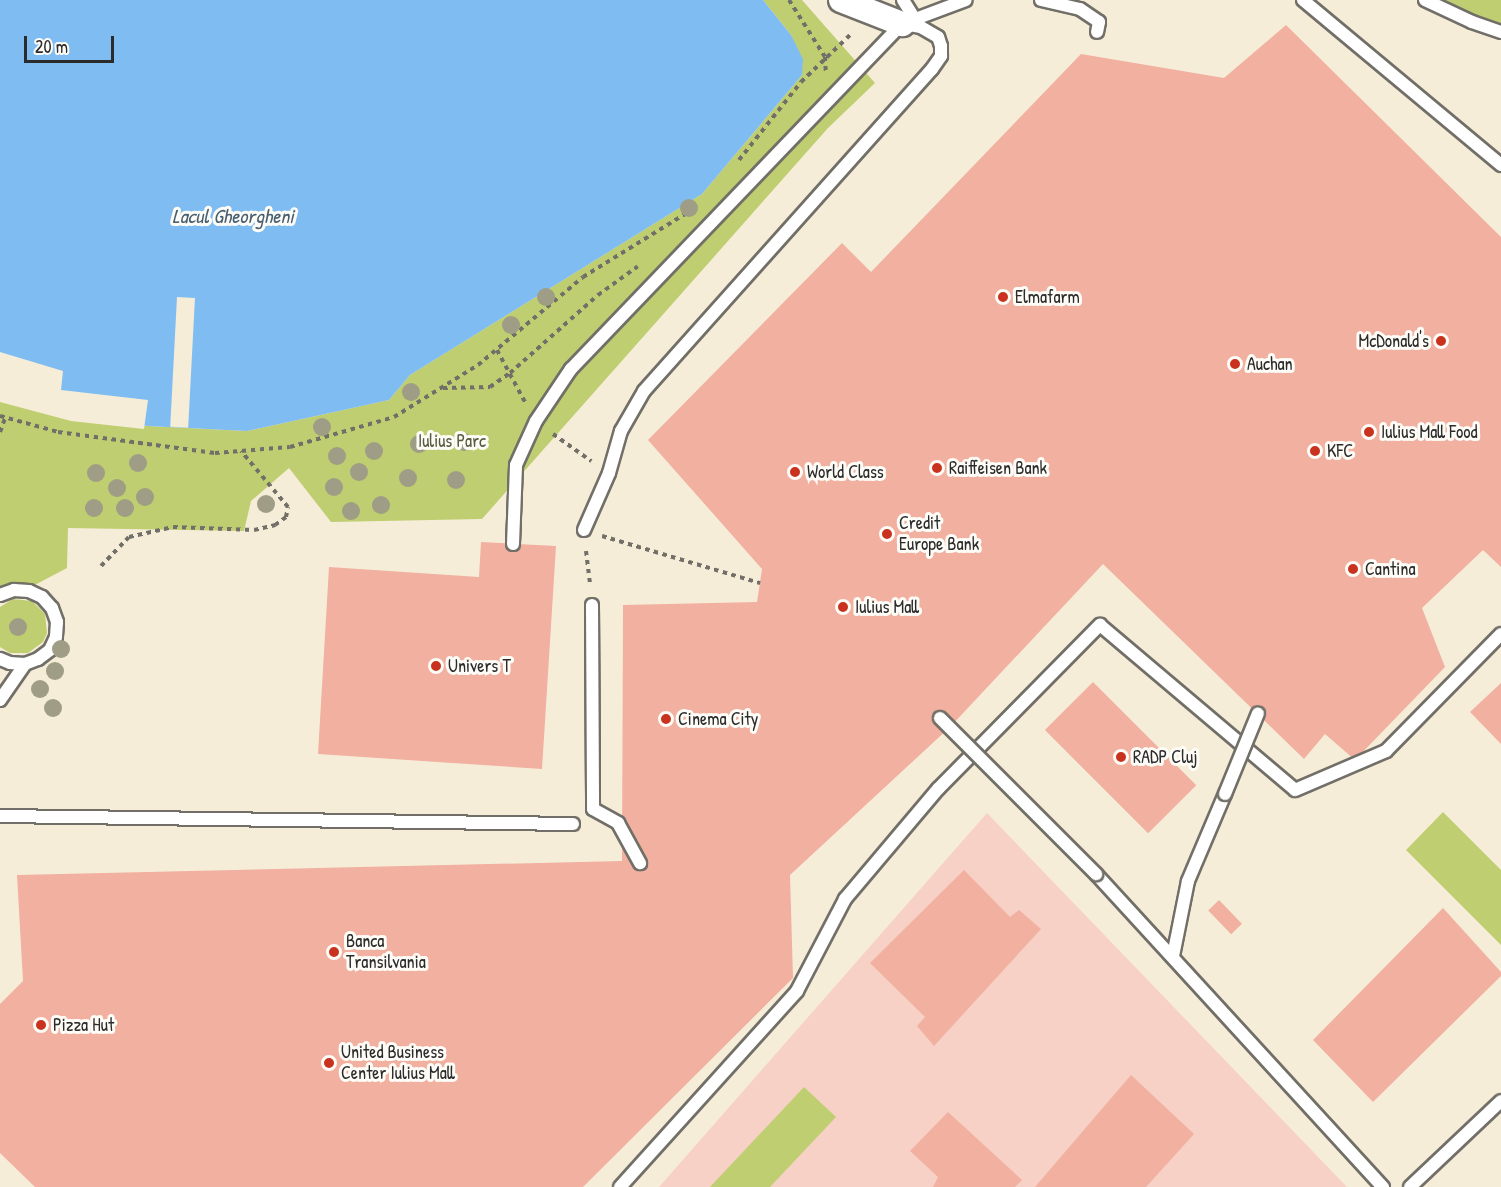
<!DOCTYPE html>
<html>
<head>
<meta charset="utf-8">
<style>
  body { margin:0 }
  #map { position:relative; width:1501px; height:1187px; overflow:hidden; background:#f6edd9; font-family:"Patrick Hand",sans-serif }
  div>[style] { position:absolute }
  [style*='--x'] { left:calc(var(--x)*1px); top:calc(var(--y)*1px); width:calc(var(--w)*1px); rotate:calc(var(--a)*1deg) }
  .built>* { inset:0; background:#f7d1c6 }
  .green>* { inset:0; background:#bfce70 }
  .water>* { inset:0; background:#7ebcf2 }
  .pier>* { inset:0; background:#f6edd9; transform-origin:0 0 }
  .building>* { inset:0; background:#f1b0a0; transform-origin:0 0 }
  .path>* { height:4px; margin-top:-2px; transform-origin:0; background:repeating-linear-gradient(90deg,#726f68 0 4.5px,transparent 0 9px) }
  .roads { filter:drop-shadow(2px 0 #726f68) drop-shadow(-2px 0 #726f68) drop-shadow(0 2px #726f68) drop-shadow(0 -2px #726f68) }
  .service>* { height:12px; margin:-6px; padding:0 6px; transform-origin:6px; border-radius:6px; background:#fff }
  .minor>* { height:24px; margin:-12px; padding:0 12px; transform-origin:12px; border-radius:12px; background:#fff }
  .bridges { filter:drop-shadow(2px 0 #726f68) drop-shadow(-2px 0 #726f68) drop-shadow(0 2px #726f68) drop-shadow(0 -2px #726f68) }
  .service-bridge>* { height:12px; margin:-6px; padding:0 6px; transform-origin:6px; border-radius:6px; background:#fff }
  .trees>* { width:18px; height:18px; margin:-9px; border-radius:50%; background:#9f9d85 }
  .dots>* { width:16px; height:16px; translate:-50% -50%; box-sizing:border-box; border:3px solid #fdfcf7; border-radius:50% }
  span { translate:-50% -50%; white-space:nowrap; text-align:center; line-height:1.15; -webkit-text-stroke:6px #fdfcf7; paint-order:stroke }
  .poi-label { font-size:18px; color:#2b2b2b }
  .left { translate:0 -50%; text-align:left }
  .right { translate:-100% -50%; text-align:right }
  .park-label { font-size:18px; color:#575c40 }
  .water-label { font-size:20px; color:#485e71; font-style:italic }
  .scale { position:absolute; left:24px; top:36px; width:90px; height:27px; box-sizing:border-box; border:3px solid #2b2b2b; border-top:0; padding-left:8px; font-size:18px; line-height:21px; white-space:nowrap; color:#2b2b2b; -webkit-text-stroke:4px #fdfcf7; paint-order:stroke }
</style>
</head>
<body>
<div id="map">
  <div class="built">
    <i style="clip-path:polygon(987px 813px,1347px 1187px,659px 1187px)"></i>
  </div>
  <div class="green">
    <i style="clip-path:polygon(763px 0,802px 0,875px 83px,828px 128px,482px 519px,331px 522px,289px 468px,251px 501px,244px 531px,68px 528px,67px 568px,29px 588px,0 593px,0 399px,72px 418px,148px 426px,247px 431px,389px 400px,410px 375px,702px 194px,802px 75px,791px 35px)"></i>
    <i style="clip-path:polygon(1425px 0,1501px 0,1501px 32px)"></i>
    <i style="clip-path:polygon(13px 599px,32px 601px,45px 614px,47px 633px,43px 642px,28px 653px,10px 653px,0 647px,0 607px)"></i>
    <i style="clip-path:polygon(1443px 812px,1501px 870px,1501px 945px,1406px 850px)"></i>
    <i style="clip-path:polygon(804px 1087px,836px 1117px,770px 1187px,710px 1187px)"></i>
  </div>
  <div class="water">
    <i style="clip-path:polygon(0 0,763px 0,791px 35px,803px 59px,802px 75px,702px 194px,410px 375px,389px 400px,247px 431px,148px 426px,72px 418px,0 399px)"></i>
  </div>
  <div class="pier">
    <i style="left:177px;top:297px;width:18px;height:130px;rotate:3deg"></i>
    <i style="clip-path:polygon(0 352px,63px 371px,61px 390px,148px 400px,144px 429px,71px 421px,0 402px)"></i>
  </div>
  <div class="building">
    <i style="clip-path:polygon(1286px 25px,1501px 237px,1501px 567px,1483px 550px,1422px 608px,1445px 667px,1355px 760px,1325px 734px,1304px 759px,1103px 564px,950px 727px,790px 875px,793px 978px,583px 1187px,35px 1187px,0 1153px,0 1004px,23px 981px,17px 875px,622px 861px,623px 605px,757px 602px,762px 569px,648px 440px,842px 243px,871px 272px,1081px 54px,1224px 78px)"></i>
    <i style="clip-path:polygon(481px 542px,556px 546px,542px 769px,318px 754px,329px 567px,479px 577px)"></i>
    <i style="left:1093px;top:682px;width:146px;height:68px;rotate:45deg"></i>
    <i style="clip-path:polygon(1501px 683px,1501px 744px,1470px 712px)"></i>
    <i style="clip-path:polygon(964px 870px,1010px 917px,1019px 910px,1041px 929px,934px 1046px,917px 1026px,925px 1017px,870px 963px)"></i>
    <i style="left:1219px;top:900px;width:33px;height:15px;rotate:46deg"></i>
    <i style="clip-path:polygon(1443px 908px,1501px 972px,1501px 976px,1373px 1102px,1313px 1040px)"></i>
    <i style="clip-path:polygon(1131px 1075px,1194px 1134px,1146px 1187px,1035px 1187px)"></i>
    <i style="clip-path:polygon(948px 1112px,1022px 1180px,1015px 1187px,933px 1187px,938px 1177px,910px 1151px)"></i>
  </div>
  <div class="path">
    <i style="--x:789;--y:0;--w:67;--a:57.7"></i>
    <i style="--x:825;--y:57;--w:17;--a:87"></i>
    <i style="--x:739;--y:160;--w:100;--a:-51.5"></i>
    <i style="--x:801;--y:82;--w:69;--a:-43.8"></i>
    <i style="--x:497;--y:350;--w:59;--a:61.7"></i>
    <i style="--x:443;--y:388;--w:47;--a:-1.2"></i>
    <i style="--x:490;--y:387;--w:24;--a:-35"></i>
    <i style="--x:510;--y:373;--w:118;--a:-41.6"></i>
    <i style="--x:598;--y:295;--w:49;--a:-35.9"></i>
    <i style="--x:0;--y:416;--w:60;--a:15.4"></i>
    <i style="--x:58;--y:432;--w:158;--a:7.6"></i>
    <i style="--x:215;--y:453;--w:75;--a:-4.6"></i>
    <i style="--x:290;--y:447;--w:108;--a:-16.1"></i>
    <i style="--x:394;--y:417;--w:99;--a:-31.8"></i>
    <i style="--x:478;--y:365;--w:137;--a:-40"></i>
    <i style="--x:583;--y:277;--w:129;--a:-31.7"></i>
    <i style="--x:0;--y:432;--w:15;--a:-70"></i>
    <i style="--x:553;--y:434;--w:47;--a:35.4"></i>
    <i style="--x:602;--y:536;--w:165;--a:16.6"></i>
    <i style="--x:586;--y:551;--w:34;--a:83"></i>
    <i style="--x:101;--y:566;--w:40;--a:-46"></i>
    <i style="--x:129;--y:537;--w:45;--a:-12.8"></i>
    <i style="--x:173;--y:527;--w:81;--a:2.1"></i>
    <i style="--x:254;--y:530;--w:22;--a:-13"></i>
    <i style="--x:275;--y:525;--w:14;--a:-36"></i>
    <i style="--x:286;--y:517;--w:10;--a:-79"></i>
    <i style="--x:288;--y:507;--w:73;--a:-130"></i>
  </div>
  <div class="roads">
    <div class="service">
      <i style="--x:903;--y:0;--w:22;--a:58"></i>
      <i style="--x:1041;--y:0;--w:40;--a:13"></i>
      <i style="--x:1080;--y:9;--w:23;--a:34"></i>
      <i style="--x:1099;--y:22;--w:10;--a:101"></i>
      <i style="--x:1303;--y:0;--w:258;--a:39.8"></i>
      <i style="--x:1425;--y:0;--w:52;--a:25.1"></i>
      <i style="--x:1472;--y:22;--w:31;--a:19"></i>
      <i style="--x:584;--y:530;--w:62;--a:-66.3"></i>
      <i style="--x:609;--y:473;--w:44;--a:-74.1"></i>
      <i style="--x:621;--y:431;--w:46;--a:-60.1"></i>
      <i style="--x:644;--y:391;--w:432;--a:-48.2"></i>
      <i style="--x:932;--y:69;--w:16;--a:-55"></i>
      <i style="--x:941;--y:56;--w:10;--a:-90"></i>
      <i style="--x:941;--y:46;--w:9;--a:-108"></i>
      <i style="--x:938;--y:37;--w:20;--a:-150"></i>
      <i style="--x:921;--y:27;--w:18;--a:-171"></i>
      <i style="--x:513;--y:544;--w:79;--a:-87.8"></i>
      <i style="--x:516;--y:465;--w:48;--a:-65.6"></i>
      <i style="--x:536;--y:421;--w:63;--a:-56.1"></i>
      <i style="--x:571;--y:369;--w:478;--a:-46.2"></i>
      <i style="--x:902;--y:24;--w:68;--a:-20.6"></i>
      <i style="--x:0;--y:595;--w:15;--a:-20"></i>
      <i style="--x:14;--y:590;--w:15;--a:4"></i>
      <i style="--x:29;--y:591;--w:14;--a:25"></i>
      <i style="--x:42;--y:597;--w:15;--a:48"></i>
      <i style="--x:52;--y:608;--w:15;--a:70"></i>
      <i style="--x:57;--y:622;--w:15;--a:94"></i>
      <i style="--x:56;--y:637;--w:14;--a:115"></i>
      <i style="--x:50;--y:650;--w:15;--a:143"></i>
      <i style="--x:38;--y:659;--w:14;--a:159"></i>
      <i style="--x:25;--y:664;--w:15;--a:-176"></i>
      <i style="--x:10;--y:663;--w:11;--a:-158"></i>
      <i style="--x:592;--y:605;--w:204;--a:89.7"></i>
      <i style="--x:593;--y:809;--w:29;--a:29"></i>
      <i style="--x:618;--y:823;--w:46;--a:61.2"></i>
      <i style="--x:0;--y:700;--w:44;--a:-55.2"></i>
      <i style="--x:0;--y:816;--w:573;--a:0.8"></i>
      <i style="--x:1096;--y:874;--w:425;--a:47.5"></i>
      <i style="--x:1173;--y:956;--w:76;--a:-78.7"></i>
      <i style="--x:1188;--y:881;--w:95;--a:-67"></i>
      <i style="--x:620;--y:1187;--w:264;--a:-47.9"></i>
      <i style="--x:797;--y:991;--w:104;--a:-62.4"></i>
      <i style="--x:845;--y:899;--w:144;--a:-49.8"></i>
      <i style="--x:938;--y:789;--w:231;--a:-45.4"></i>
      <i style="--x:1100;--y:625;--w:255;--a:40.2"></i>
      <i style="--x:1295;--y:790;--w:99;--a:-23.2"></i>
      <i style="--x:1386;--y:751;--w:164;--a:-45.5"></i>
      <i style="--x:1410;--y:1187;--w:125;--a:-43.4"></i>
    </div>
    <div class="minor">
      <i style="--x:841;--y:0;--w:66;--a:21.5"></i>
    </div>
  </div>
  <div class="bridges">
    <div class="service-bridge">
      <i style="--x:940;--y:718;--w:221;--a:45"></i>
      <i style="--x:1225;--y:794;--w:87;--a:-67.8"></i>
    </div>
  </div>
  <div class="trees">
    <i style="left:689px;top:208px"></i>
    <i style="left:546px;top:297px"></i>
    <i style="left:511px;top:325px"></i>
    <i style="left:411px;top:392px"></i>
    <i style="left:322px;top:427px"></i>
    <i style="left:464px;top:442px"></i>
    <i style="left:419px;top:444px"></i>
    <i style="left:374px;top:451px"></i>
    <i style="left:337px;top:456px"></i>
    <i style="left:138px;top:463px"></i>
    <i style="left:359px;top:472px"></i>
    <i style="left:96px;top:473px"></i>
    <i style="left:408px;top:478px"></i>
    <i style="left:456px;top:480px"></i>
    <i style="left:334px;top:487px"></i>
    <i style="left:117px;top:488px"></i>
    <i style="left:145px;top:497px"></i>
    <i style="left:266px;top:504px"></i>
    <i style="left:381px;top:505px"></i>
    <i style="left:94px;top:508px"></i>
    <i style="left:125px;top:508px"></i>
    <i style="left:351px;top:511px"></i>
    <i style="left:18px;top:627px"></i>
    <i style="left:61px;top:649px"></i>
    <i style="left:55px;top:671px"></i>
    <i style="left:40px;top:689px"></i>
    <i style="left:53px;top:708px"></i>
  </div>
  <div class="dots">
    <i style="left:1003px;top:297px;background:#c8321e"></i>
    <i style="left:1441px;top:341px;background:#c8321e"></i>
    <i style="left:1235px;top:364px;background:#c8321e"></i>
    <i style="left:1369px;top:432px;background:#c8321e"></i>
    <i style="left:1315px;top:451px;background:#c8321e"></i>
    <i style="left:937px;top:468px;background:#c8321e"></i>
    <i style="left:795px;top:472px;background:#c8321e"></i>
    <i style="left:887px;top:534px;background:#c8321e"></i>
    <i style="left:1353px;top:569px;background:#c8321e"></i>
    <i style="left:843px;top:607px;background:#c8321e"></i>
    <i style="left:436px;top:666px;background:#c8321e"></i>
    <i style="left:666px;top:719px;background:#c8321e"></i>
    <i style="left:1121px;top:757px;background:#c8321e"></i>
    <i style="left:334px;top:952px;background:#c8321e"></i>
    <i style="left:41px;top:1025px;background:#c8321e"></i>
    <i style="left:329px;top:1063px;background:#c8321e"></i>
  </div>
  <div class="poi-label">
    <span class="left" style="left:1015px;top:297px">Elmafarm</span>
    <span class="right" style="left:1429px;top:341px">McDonald's</span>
    <span class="left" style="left:1247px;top:364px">Auchan</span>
    <span class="left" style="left:1381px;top:432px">Iulius Mall Food</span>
    <span class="left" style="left:1327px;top:451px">KFC</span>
    <span class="left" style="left:949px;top:468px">Raiffeisen Bank</span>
    <span class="left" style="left:807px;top:472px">World Class</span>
    <span class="left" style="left:899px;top:534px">Credit<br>Europe Bank</span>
    <span class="left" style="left:1365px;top:569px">Cantina</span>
    <span class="left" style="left:855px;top:607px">Iulius Mall</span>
    <span class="left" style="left:448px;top:666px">Univers T</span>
    <span class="left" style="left:678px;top:719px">Cinema City</span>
    <span class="left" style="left:1133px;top:757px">RADP Cluj</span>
    <span class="left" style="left:346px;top:952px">Banca<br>Transilvania</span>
    <span class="left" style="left:53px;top:1025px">Pizza Hut</span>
    <span class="left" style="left:341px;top:1063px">United Business<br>Center Iulius Mall</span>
  </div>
  <div class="park-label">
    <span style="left:452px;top:441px">Iulius Parc</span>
  </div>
  <div class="water-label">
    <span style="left:233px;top:215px">Lacul Gheorgheni</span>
  </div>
  <div class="scale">20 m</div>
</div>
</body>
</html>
